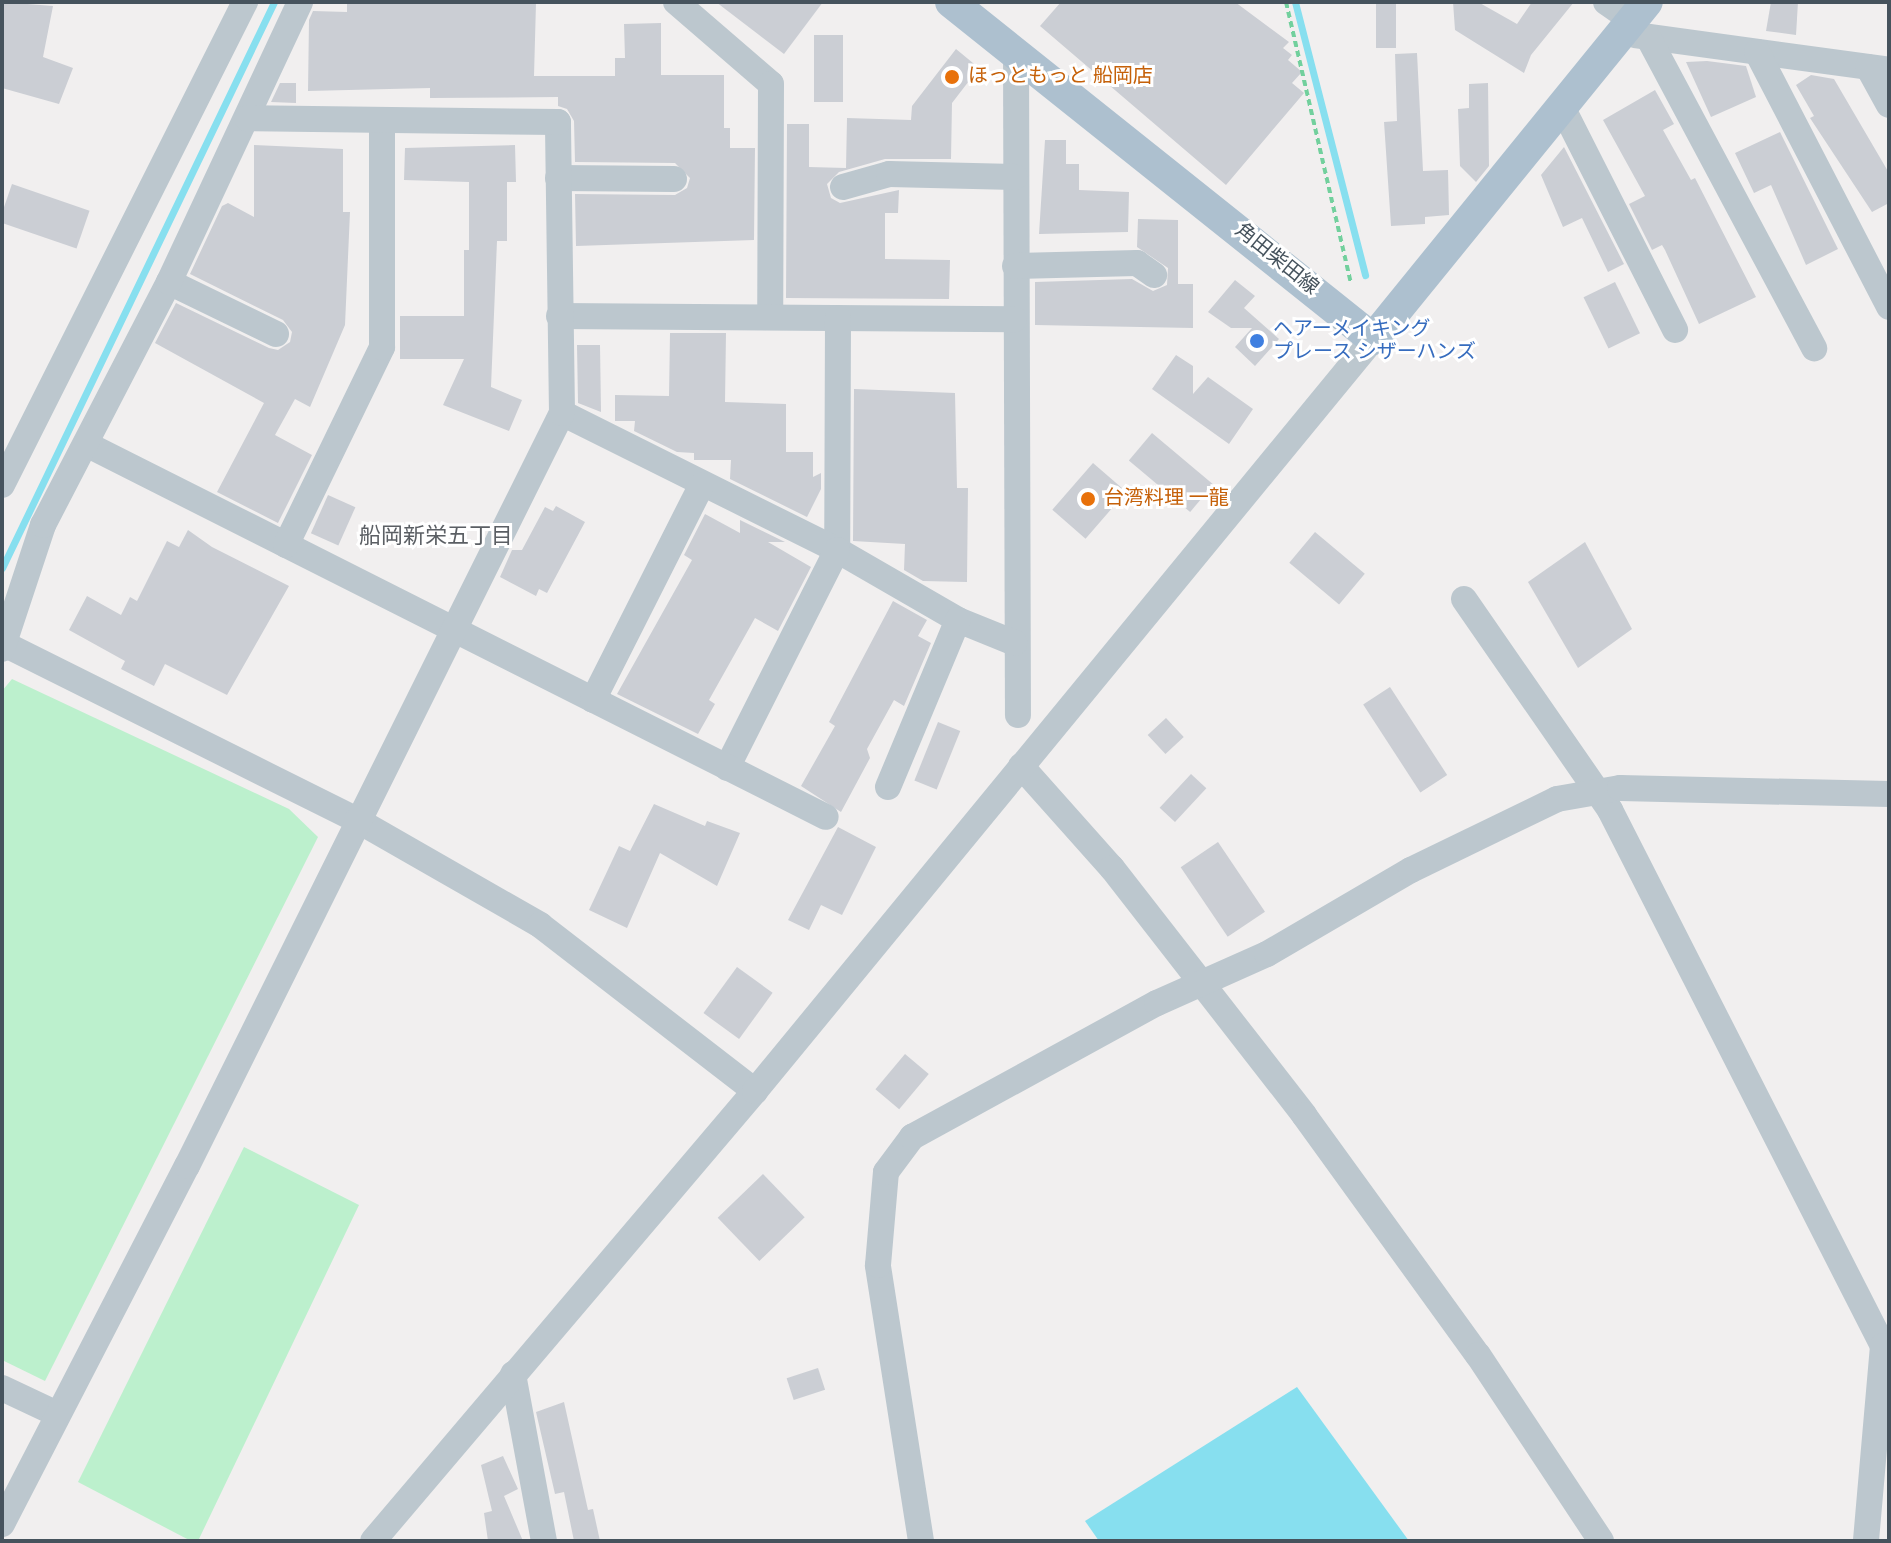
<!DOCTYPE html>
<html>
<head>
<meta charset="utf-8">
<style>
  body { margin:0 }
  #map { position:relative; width:1891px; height:1543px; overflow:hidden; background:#f1efef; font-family:Overpass,"Noto Sans JP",sans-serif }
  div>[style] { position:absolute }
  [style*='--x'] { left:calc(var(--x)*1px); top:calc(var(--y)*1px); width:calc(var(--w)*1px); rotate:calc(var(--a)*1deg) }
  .green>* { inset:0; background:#bcf0cd }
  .water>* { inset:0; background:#87dfef }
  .stream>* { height:7px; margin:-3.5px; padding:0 3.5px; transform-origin:3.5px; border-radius:3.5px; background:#87dfef }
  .building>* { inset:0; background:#cbced4; transform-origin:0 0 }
  .path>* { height:4px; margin-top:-2px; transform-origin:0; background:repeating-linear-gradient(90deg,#72d09d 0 6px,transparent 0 10px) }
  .minor>* { height:26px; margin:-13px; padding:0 13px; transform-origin:13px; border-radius:13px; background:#bcc7ce }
  .major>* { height:32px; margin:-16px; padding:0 16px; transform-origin:16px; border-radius:16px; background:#adc0cf }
  .dots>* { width:22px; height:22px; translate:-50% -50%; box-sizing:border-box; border:4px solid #fff; border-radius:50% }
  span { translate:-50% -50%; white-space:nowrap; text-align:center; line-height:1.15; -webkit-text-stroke:6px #fff; paint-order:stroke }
  .food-label { font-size:20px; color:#c56008 }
  .left { translate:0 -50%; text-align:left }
  .street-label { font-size:20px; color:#46535d }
  .shop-label { font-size:20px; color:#366cbe }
  .neighbourhood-label { font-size:22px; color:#5b5f64 }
  .frame { position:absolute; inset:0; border:4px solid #46535d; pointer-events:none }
</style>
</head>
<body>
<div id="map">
  <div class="green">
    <i style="clip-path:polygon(12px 679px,289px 809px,318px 837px,45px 1381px,2px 1360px,2px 691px)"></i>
    <i style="clip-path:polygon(244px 1147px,359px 1205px,198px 1541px,191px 1541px,78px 1482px)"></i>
  </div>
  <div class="water">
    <i style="clip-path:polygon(1297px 1387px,1409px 1541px,1099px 1541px,1085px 1521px)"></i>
  </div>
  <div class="stream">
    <i style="--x:1295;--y:2;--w:282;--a:75.6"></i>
    <i style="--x:2;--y:568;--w:628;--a:-64.33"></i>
  </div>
  <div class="building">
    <i style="clip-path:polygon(2px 2px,53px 6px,43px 57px,73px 68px,59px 104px,2px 88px)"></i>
    <i style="clip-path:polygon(347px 2px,536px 3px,534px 76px,615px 76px,615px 58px,625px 58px,624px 24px,661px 23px,661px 75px,724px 75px,724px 128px,730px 128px,730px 148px,755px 148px,754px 240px,576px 246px,575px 194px,675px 195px,687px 188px,690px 178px,675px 163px,575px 162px,574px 121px,567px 109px,558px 106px,558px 97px,430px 98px,430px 88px,308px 91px,309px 20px,313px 11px,347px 12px)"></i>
    <i style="clip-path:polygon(716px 2px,823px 2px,784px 54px)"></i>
    <i style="clip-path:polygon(1061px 2px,1235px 2px,1289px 42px,1283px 48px,1292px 55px,1288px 60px,1302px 72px,1292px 83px,1304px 93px,1226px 185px,1040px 26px)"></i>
    <i style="left:1376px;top:2px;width:20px;height:46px"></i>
    <i style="clip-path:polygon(1453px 2px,1478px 2px,1517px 24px,1532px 2px,1574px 2px,1531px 55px,1524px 73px,1455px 30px)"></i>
    <i style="clip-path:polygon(1771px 2px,1798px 2px,1796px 35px,1766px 31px)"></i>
    <i style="left:814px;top:35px;width:29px;height:67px"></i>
    <i style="clip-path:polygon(956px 49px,979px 68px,952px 103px,951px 159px,885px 159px,839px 172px,827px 184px,831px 198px,840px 203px,899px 190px,898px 213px,885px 213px,885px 259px,950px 260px,949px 299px,786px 298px,787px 124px,809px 124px,809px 167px,846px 168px,847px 118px,911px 120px,912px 106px)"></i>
    <i style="clip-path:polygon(1417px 53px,1423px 171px,1448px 170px,1449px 215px,1425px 217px,1425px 224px,1391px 226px,1384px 122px,1397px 121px,1395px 54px)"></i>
    <i style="clip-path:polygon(1707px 61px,1746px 66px,1756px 97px,1711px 117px,1686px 62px)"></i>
    <i style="clip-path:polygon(1811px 75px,1834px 79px,1889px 173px,1889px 203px,1872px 212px,1810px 118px,1814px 116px,1796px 85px)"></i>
    <i style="clip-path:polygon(280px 83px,296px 83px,296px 103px,271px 102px)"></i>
    <i style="clip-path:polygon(1488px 83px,1489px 166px,1476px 182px,1460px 166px,1458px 109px,1469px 108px,1469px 84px)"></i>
    <i style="clip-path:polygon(1655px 90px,1674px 124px,1663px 130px,1691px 180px,1695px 178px,1756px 297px,1699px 324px,1665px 250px,1662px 245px,1652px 250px,1629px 204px,1645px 196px,1603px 120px)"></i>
    <i style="clip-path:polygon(1780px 132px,1838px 249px,1806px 265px,1771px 185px,1754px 193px,1735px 153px)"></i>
    <i style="clip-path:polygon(1045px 140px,1066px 140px,1066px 164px,1079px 164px,1079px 190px,1129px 192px,1128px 232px,1039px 234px)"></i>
    <i style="clip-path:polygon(254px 145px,343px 149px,343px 212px,350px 212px,345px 325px,310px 407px,295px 399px,275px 435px,312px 455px,278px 523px,217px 492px,264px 403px,155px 343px,176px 303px,269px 348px,278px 350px,290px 342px,292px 332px,283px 320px,190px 274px,222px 206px,228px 203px,254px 217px)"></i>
    <i style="clip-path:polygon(515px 145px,516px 182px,507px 182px,507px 241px,497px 241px,491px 387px,522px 400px,509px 431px,443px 405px,464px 359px,400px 359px,400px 316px,464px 316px,464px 250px,469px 250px,469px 182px,404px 180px,405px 148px)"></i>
    <i style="clip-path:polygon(1564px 147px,1624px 264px,1608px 272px,1582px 218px,1563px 227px,1541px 175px)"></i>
    <i style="left:12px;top:184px;width:82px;height:40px;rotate:19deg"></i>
    <i style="clip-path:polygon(1138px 219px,1178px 220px,1178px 284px,1193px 284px,1193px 328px,1035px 325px,1035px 282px,1132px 279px,1153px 291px,1167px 285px,1168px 268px,1137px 247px)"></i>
    <i style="clip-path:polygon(1235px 280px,1255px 296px,1244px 308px,1279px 339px,1255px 366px,1235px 347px,1252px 328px,1231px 328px,1208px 312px)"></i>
    <i style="left:1615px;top:282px;width:57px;height:35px;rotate:64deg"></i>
    <i style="clip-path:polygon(670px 333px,726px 333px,725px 402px,786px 404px,786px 452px,813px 452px,813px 477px,821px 473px,821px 489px,807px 517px,730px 479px,731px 460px,694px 460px,694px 453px,677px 452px,634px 431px,635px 421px,615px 421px,615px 395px,669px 396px)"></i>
    <i style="clip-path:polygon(577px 345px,600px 345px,601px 412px,578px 403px)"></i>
    <i style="clip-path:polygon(1176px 355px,1193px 366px,1193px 394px,1208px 377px,1253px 409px,1229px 444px,1152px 389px)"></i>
    <i style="clip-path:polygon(854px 389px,955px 393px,957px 488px,968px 488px,967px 582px,923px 581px,904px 570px,905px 544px,853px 541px)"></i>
    <i style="left:1152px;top:433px;width:80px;height:36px;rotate:40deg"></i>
    <i style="left:1093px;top:463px;width:44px;height:62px;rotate:41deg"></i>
    <i style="left:328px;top:495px;width:30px;height:42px;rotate:24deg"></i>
    <i style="clip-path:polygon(556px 506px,585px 522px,547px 593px,539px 589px,536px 596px,500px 577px,512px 550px,522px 550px,545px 507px,553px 511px)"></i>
    <i style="clip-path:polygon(705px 514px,740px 533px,740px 520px,785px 542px,768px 542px,811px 567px,778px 631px,755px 618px,709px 700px,715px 704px,698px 734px,617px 694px,692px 560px,684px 555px)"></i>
    <i style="clip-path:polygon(188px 530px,212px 547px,289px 586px,227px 695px,165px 664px,154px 686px,121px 669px,125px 661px,69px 630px,87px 596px,121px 615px,130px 597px,137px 601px,167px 541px,179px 547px)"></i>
    <i style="left:1315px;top:532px;width:65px;height:40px;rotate:40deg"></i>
    <i style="clip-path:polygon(1585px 542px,1632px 629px,1578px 668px,1528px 582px)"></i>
    <i style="clip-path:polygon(893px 601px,927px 620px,918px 636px,931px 643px,904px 706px,894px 700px,867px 749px,870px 758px,841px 812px,801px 786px,835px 726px,829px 722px)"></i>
    <i style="left:1390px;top:687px;width:105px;height:32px;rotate:57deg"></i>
    <i style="left:1166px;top:718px;width:26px;height:25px;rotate:47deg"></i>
    <i style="left:938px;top:722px;width:24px;height:63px;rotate:22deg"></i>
    <i style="left:1191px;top:774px;width:21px;height:46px;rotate:43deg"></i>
    <i style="clip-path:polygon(654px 804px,705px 826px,707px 821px,740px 833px,717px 886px,660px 853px,627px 928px,589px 910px,619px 846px,630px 851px)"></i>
    <i style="clip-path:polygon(838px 827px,876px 847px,842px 915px,821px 905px,809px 930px,788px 920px)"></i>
    <i style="left:1218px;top:842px;width:84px;height:45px;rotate:56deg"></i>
    <i style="left:737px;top:967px;width:44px;height:57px;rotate:36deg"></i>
    <i style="left:905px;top:1054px;width:31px;height:46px;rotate:40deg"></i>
    <i style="left:763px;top:1174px;width:60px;height:63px;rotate:46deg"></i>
    <i style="left:818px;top:1368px;width:23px;height:33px;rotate:72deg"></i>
    <i style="clip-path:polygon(564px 1402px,588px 1510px,593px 1509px,600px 1541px,574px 1541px,564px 1492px,555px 1494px,536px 1412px)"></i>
    <i style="clip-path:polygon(503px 1456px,518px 1489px,504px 1496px,523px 1541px,488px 1541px,484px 1513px,492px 1511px,481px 1465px)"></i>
  </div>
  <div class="path">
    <i style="--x:1286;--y:2;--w:289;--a:77"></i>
  </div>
  <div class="minor">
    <i style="--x:676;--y:2;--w:125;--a:40.8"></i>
    <i style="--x:771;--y:84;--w:232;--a:90.2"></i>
    <i style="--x:1606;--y:2;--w:33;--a:35"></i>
    <i style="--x:1635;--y:35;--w:256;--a:7.8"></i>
    <i style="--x:1648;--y:37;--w:353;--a:61.9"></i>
    <i style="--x:1757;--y:52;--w:287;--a:62.6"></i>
    <i style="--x:1016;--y:53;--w:662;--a:89.83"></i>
    <i style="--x:1868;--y:67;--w:43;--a:61.1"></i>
    <i style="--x:1562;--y:107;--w:250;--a:63.1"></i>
    <i style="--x:558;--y:178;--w:116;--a:0.5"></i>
    <i style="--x:843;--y:187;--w:48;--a:-15.8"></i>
    <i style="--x:889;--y:174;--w:126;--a:1.4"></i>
    <i style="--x:1015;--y:266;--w:122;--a:-1.4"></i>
    <i style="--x:1137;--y:263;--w:21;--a:35"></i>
    <i style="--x:169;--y:282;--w:119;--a:25.9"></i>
    <i style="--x:559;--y:316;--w:455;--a:0.4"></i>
    <i style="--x:838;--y:318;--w:232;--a:90.2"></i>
    <i style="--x:837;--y:550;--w:140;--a:30"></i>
    <i style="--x:958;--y:620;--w:61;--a:22"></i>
    <i style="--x:562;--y:413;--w:307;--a:26.5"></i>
    <i style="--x:837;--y:550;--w:244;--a:116.8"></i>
    <i style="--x:88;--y:445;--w:826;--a:26.75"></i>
    <i style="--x:2;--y:485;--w:541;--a:-63.29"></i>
    <i style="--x:286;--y:545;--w:220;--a:-64.1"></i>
    <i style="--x:382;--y:347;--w:225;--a:-90"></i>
    <i style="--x:1464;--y:599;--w:257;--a:55.3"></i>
    <i style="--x:1610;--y:810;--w:602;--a:63.01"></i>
    <i style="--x:1883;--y:1346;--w:196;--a:95"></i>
    <i style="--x:2;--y:643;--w:397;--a:26.5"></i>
    <i style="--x:357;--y:820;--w:211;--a:29.8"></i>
    <i style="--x:540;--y:925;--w:272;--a:37.7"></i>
    <i style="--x:2;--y:649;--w:131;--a:-71.7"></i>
    <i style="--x:43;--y:525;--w:274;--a:-62.6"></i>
    <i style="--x:169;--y:282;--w:309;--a:-64.9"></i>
    <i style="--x:593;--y:700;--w:240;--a:-63.2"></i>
    <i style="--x:1021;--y:766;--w:137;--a:48.3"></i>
    <i style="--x:1112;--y:868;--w:313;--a:52.1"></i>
    <i style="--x:1304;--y:1115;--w:296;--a:54.1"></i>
    <i style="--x:1478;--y:1355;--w:223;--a:56.5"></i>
    <i style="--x:888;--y:787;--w:181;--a:-67.3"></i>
    <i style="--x:513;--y:1374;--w:170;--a:79.5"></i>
    <i style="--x:2;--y:1388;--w:61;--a:25.3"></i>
    <i style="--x:2;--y:1524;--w:403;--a:-62.7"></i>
    <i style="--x:187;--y:1166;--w:841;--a:-63.53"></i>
    <i style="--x:562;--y:413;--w:291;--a:-90.8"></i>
    <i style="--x:558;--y:122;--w:311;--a:-179.3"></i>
    <i style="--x:373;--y:1541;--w:590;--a:-49.67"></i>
    <i style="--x:755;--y:1091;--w:973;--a:-50.59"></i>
    <i style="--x:921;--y:1541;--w:279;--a:-98.9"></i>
    <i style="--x:878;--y:1265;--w:93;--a:-85.1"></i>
    <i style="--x:886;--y:1172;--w:44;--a:-53.4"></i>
    <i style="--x:912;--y:1137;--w:279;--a:-28.7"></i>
    <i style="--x:1157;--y:1003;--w:120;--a:-24"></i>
    <i style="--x:1267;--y:954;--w:167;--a:-30.3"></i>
    <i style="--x:1411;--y:870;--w:162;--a:-25.9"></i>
    <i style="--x:1557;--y:799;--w:64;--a:-9.9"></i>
    <i style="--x:1620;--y:788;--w:269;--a:1.3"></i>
  </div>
  <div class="major">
    <i style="--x:951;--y:2;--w:540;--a:38.61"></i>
    <i style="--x:1373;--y:339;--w:434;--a:-50.9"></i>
  </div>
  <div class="dots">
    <i style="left:952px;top:77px;background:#e8710a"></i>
    <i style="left:1257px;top:341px;background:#3f7fe0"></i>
    <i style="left:1088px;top:499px;background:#e8710a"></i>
  </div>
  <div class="food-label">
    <span class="left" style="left:968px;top:77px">ほっともっと 船岡店</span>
    <span class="left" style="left:1104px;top:499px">台湾料理 一龍</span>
  </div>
  <div class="street-label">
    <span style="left:1276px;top:260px;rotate:39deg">角田柴田線</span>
  </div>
  <div class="shop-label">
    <span class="left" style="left:1273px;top:342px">ヘアーメイキング<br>プレース シザーハンズ</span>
  </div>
  <div class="neighbourhood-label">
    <span style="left:436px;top:538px">船岡新栄五丁目</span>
  </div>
  <div class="frame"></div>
</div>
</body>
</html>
